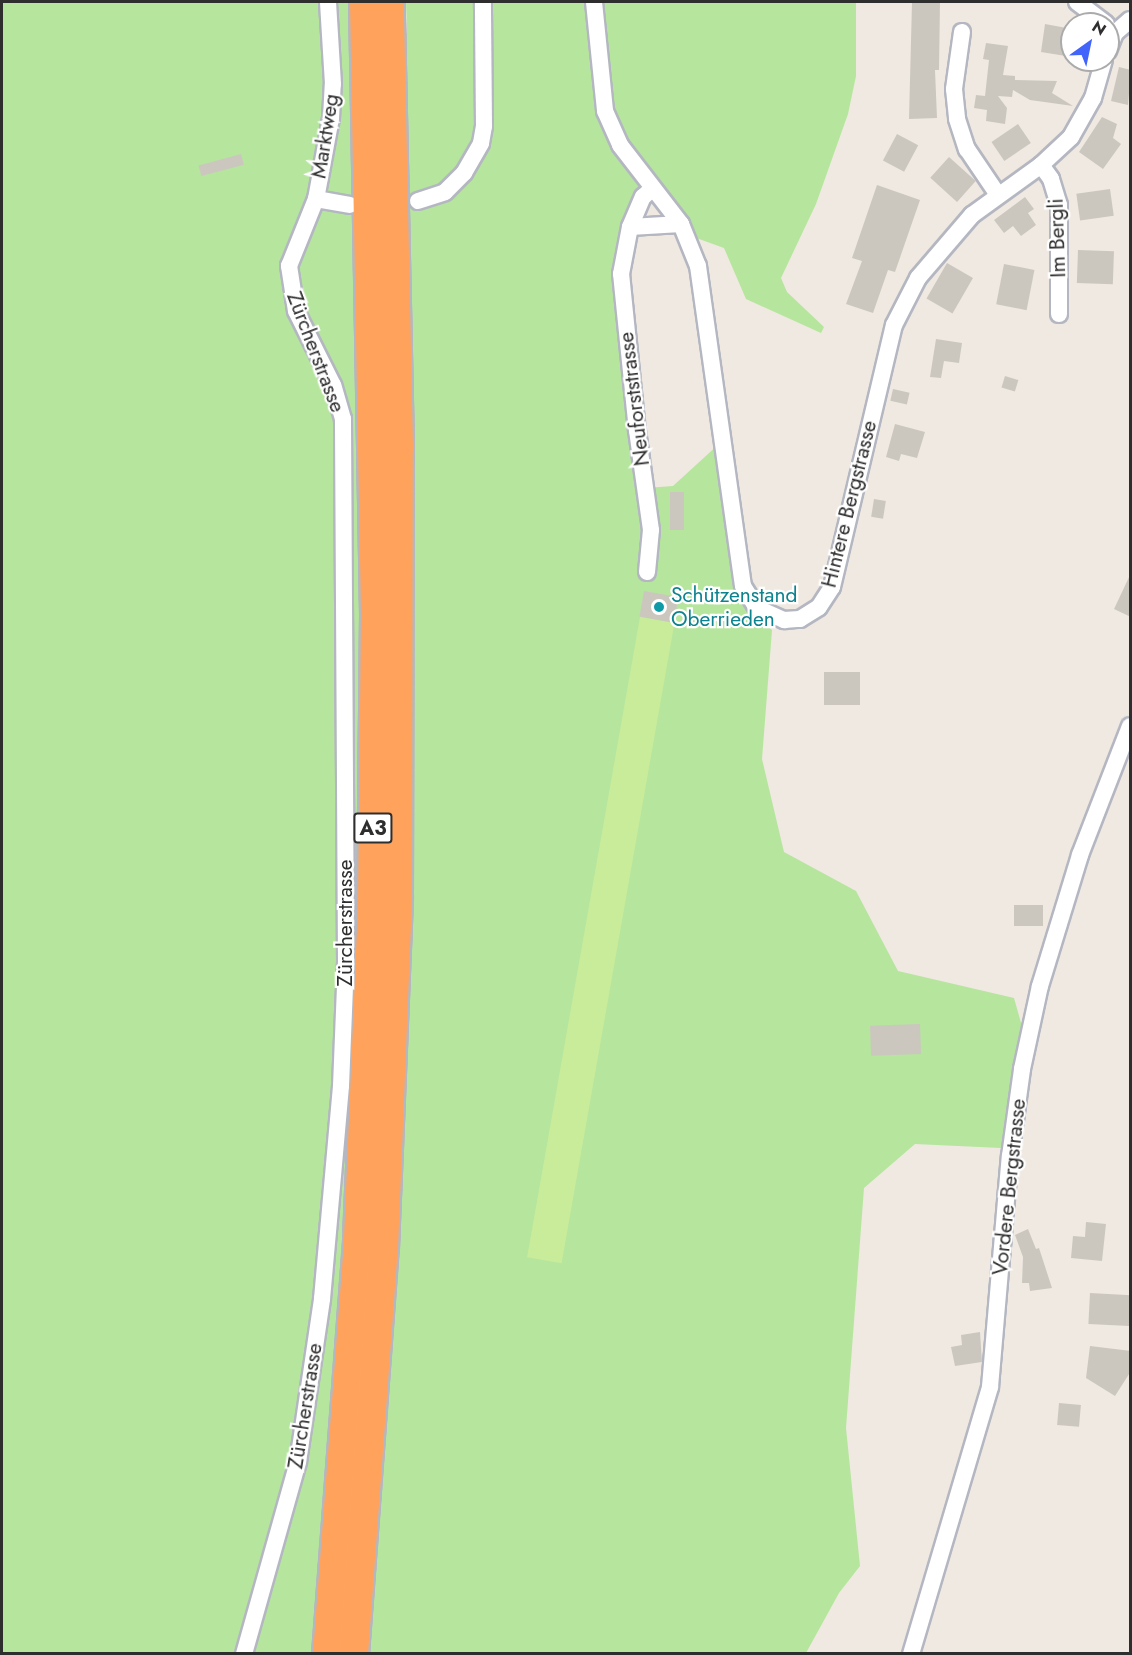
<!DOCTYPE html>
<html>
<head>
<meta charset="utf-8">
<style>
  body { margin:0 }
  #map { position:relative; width:1132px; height:1655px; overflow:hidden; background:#efe9e1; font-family:Jost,sans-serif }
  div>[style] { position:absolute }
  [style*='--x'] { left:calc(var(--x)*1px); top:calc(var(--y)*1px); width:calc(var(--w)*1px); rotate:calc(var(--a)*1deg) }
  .green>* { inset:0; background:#b6e59e }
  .pitch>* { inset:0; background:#c9ec9a; transform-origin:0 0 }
  .building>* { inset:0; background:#cbc7bf; transform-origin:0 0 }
  .roads { filter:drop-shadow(2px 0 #b4b7c1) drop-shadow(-2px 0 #b4b7c1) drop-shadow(0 2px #b4b7c1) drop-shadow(0 -2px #b4b7c1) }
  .minor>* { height:16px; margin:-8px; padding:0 8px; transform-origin:8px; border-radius:8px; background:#fff }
  .motorway>* { height:28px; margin:-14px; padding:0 14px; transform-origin:14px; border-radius:14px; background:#ffa35c }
  .dots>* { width:16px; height:16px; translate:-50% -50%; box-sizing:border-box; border:3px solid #fff; border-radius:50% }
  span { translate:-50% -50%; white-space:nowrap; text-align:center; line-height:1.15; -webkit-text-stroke:4.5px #fff; paint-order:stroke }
  .shield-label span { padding:2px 4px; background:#fff; border:2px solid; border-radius:4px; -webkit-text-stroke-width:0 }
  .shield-label { font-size:20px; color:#2e2e2e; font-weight:700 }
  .street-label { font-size:21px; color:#2e2e2e }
  .culture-label { font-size:21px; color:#0d838f }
  .left { translate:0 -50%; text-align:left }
  .frame { position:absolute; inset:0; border:3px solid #2e2e2e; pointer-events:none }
  .north { position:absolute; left:1060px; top:12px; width:60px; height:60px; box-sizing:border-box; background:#fff; border:2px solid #ababab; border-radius:50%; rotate:33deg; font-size:16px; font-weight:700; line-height:24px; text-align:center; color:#2e2e2e }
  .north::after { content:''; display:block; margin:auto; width:21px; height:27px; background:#4264fb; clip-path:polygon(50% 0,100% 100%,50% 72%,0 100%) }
</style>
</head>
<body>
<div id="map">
  <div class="green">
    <i style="clip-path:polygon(2px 2px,348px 2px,349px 33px,407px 33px,406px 2px,856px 2px,856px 76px,848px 114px,816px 204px,781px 278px,787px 292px,824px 327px,821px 333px,746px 299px,724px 248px,688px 235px,653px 188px,625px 247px,646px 488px,673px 486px,720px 443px,734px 598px,772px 630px,762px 759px,784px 852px,856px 891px,898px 971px,1014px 998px,1023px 1030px,1001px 1148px,915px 1144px,864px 1188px,846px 1428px,860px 1566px,839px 1593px,806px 1653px,2px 1654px)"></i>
  </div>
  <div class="pitch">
    <i style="left:640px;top:617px;width:35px;height:650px;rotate:10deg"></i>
  </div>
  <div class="building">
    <i style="clip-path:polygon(912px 2px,940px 2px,939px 70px,935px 70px,937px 118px,909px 119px)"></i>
    <i style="clip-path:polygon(1045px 24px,1072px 29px,1072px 57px,1041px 52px)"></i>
    <i style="clip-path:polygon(986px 43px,1008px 46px,1003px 75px,1015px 76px,1015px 80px,1057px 81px,1052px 93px,1073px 106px,1030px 100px,1013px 90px,1012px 97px,998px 96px,1007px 108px,1005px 124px,986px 121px,987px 110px,974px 108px,976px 95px,985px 96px,989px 60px,983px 59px)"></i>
    <i style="clip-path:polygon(1119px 67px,1131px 70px,1128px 105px,1111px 101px)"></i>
    <i style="clip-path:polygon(1102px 117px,1117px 124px,1113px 138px,1121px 144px,1103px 169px,1079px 152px)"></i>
    <i style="left:1018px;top:124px;width:23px;height:32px;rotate:56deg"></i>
    <i style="left:897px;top:134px;width:24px;height:30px;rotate:28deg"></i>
    <i style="left:241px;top:154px;width:11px;height:44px;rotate:75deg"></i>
    <i style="left:949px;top:157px;width:36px;height:28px;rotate:42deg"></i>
    <i style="clip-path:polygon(877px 185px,920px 200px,895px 272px,888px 270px,873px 313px,846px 304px,862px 261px,852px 258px)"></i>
    <i style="left:1110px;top:189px;width:27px;height:34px;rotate:82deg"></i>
    <i style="clip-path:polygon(1025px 197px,1034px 209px,1028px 213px,1036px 225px,1021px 236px,1013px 226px,1004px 233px,994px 220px)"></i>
    <i style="left:1078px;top:250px;width:36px;height:33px;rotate:2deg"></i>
    <i style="left:947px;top:263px;width:30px;height:41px;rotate:30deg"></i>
    <i style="left:1004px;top:264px;width:31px;height:41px;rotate:11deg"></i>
    <i style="clip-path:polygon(936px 339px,962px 343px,959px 363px,944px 361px,941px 378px,930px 377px)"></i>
    <i style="left:1005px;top:376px;width:14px;height:12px;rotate:17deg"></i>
    <i style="left:893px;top:389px;width:17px;height:12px;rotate:13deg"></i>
    <i style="clip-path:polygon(895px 424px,925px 432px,917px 458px,901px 454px,899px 461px,886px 457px)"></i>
    <i style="left:670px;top:492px;width:14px;height:38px"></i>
    <i style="left:874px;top:499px;width:12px;height:18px;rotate:9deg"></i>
    <i style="clip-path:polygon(1131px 573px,1131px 617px,1114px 609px)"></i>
    <i style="left:644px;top:591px;width:35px;height:26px;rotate:10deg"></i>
    <i style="left:824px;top:672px;width:36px;height:33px"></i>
    <i style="left:1014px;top:905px;width:29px;height:21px"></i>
    <i style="left:920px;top:1024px;width:30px;height:50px;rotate:88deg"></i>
    <i style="clip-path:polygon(1086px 1222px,1106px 1224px,1102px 1261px,1071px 1258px,1073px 1236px,1085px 1237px)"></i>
    <i style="clip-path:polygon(1028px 1229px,1036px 1249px,1039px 1248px,1052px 1288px,1030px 1291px,1029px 1283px,1022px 1283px,1023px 1257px,1015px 1235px)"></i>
    <i style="left:1090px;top:1293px;width:41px;height:31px;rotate:3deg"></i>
    <i style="clip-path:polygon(980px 1332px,982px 1362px,955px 1366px,951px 1347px,962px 1345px,961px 1335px)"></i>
    <i style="clip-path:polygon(1090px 1346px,1131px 1351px,1131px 1371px,1115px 1396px,1086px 1378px)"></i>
    <i style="left:1059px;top:1403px;width:22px;height:22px;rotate:5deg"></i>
  </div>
  <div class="roads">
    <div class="minor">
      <i style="--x:594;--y:2;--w:110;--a:84.2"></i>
      <i style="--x:605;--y:111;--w:37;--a:66"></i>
      <i style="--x:620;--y:145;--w:100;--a:52.3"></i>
      <i style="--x:681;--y:224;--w:45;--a:68"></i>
      <i style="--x:698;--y:266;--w:323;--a:82"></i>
      <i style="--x:743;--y:586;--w:26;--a:58"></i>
      <i style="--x:757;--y:608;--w:30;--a:24"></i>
      <i style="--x:784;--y:620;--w:16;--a:-4"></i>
      <i style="--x:800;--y:619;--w:22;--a:-32"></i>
      <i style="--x:819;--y:607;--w:24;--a:-57"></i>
      <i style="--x:832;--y:587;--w:269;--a:-76.7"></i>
      <i style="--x:894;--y:325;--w:53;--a:-62.9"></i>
      <i style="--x:918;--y:278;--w:83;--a:-49.4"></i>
      <i style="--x:972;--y:215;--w:85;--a:-35.9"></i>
      <i style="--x:1041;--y:165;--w:41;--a:-43"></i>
      <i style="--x:1071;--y:137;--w:45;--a:-60.6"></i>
      <i style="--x:1093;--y:98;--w:40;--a:-74"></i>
      <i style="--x:1077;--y:2;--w:36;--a:37"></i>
      <i style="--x:962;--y:32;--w:58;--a:98"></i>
      <i style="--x:954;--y:89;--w:30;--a:84"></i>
      <i style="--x:957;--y:119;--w:32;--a:72"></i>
      <i style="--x:967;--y:149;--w:55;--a:56"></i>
      <i style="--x:1108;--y:51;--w:19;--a:-69"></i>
      <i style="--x:1115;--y:33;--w:20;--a:-41"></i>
      <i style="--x:1041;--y:165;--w:17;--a:54"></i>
      <i style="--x:1051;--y:179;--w:27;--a:73"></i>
      <i style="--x:1059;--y:205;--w:109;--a:90"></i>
      <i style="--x:316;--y:199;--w:34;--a:10"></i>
      <i style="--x:418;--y:201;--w:28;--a:-18"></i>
      <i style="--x:445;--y:192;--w:27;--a:-45"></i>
      <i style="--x:464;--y:173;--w:34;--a:-60"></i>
      <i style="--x:481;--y:143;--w:17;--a:-80"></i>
      <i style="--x:484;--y:126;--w:124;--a:-90.5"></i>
      <i style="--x:630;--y:227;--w:51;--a:-3.4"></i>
      <i style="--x:647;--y:572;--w:42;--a:-84.6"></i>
      <i style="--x:651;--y:530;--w:100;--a:-98"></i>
      <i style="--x:637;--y:431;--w:158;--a:-95.8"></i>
      <i style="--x:621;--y:274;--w:48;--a:-79.2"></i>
      <i style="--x:630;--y:227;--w:33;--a:-67"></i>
      <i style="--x:643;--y:197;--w:13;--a:-42"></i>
      <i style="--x:244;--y:1654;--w:199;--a:-74.3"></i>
      <i style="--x:298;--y:1462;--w:165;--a:-81.6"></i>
      <i style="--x:322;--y:1299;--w:214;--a:-84.9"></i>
      <i style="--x:341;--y:1086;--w:125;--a:-87.7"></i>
      <i style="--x:346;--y:961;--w:542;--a:-90.32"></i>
      <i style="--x:343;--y:419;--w:35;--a:-106"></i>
      <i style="--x:333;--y:385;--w:83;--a:-116.6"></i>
      <i style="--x:296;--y:311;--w:46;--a:-98.8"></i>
      <i style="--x:289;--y:266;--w:72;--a:-68.1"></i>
      <i style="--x:316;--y:199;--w:82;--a:-79.5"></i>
      <i style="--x:331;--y:118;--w:34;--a:-87"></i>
      <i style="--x:333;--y:84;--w:82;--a:-93.5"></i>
      <i style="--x:911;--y:1654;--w:278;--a:-73.5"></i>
      <i style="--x:990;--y:1387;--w:232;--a:-85.1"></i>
      <i style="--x:1010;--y:1156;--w:88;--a:-82.1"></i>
      <i style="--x:1022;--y:1069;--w:85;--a:-77.8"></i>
      <i style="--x:1040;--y:986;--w:137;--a:-73"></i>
      <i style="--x:1080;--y:855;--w:138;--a:-68.8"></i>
    </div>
    <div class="motorway">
      <i style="--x:327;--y:1654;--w:417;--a:-85.7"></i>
      <i style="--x:358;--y:1238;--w:336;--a:-87.6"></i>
      <i style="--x:372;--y:902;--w:288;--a:-89.4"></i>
      <i style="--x:375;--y:614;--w:612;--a:-91.03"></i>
      <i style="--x:354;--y:1654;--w:407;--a:-85.8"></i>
      <i style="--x:384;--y:1248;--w:351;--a:-87.7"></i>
      <i style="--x:398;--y:897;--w:450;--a:-89.9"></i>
      <i style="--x:399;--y:447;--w:445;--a:-91.2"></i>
    </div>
  </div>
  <div class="dots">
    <i style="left:659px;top:607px;background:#0f9aa8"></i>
  </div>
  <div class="shield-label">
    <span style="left:373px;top:828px">A3</span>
  </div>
  <div class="street-label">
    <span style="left:325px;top:136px;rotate:-81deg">Marktweg</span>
    <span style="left:1057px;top:238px;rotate:-92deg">Im Bergli</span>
    <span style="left:316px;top:352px;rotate:69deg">Zürcherstrasse</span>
    <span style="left:634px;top:399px;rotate:-97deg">Neuforststrasse</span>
    <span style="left:849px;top:504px;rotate:-76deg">Hintere Bergstrasse</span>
    <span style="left:345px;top:923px;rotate:-90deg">Zürcherstrasse</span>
    <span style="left:1009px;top:1187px;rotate:-84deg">Vordere Bergstrasse</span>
    <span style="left:305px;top:1406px;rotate:-81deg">Zürcherstrasse</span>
  </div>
  <div class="culture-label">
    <span class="left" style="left:671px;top:607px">Schützenstand<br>Oberrieden</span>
  </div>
  <div class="frame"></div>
  <div class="north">N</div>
</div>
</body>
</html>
